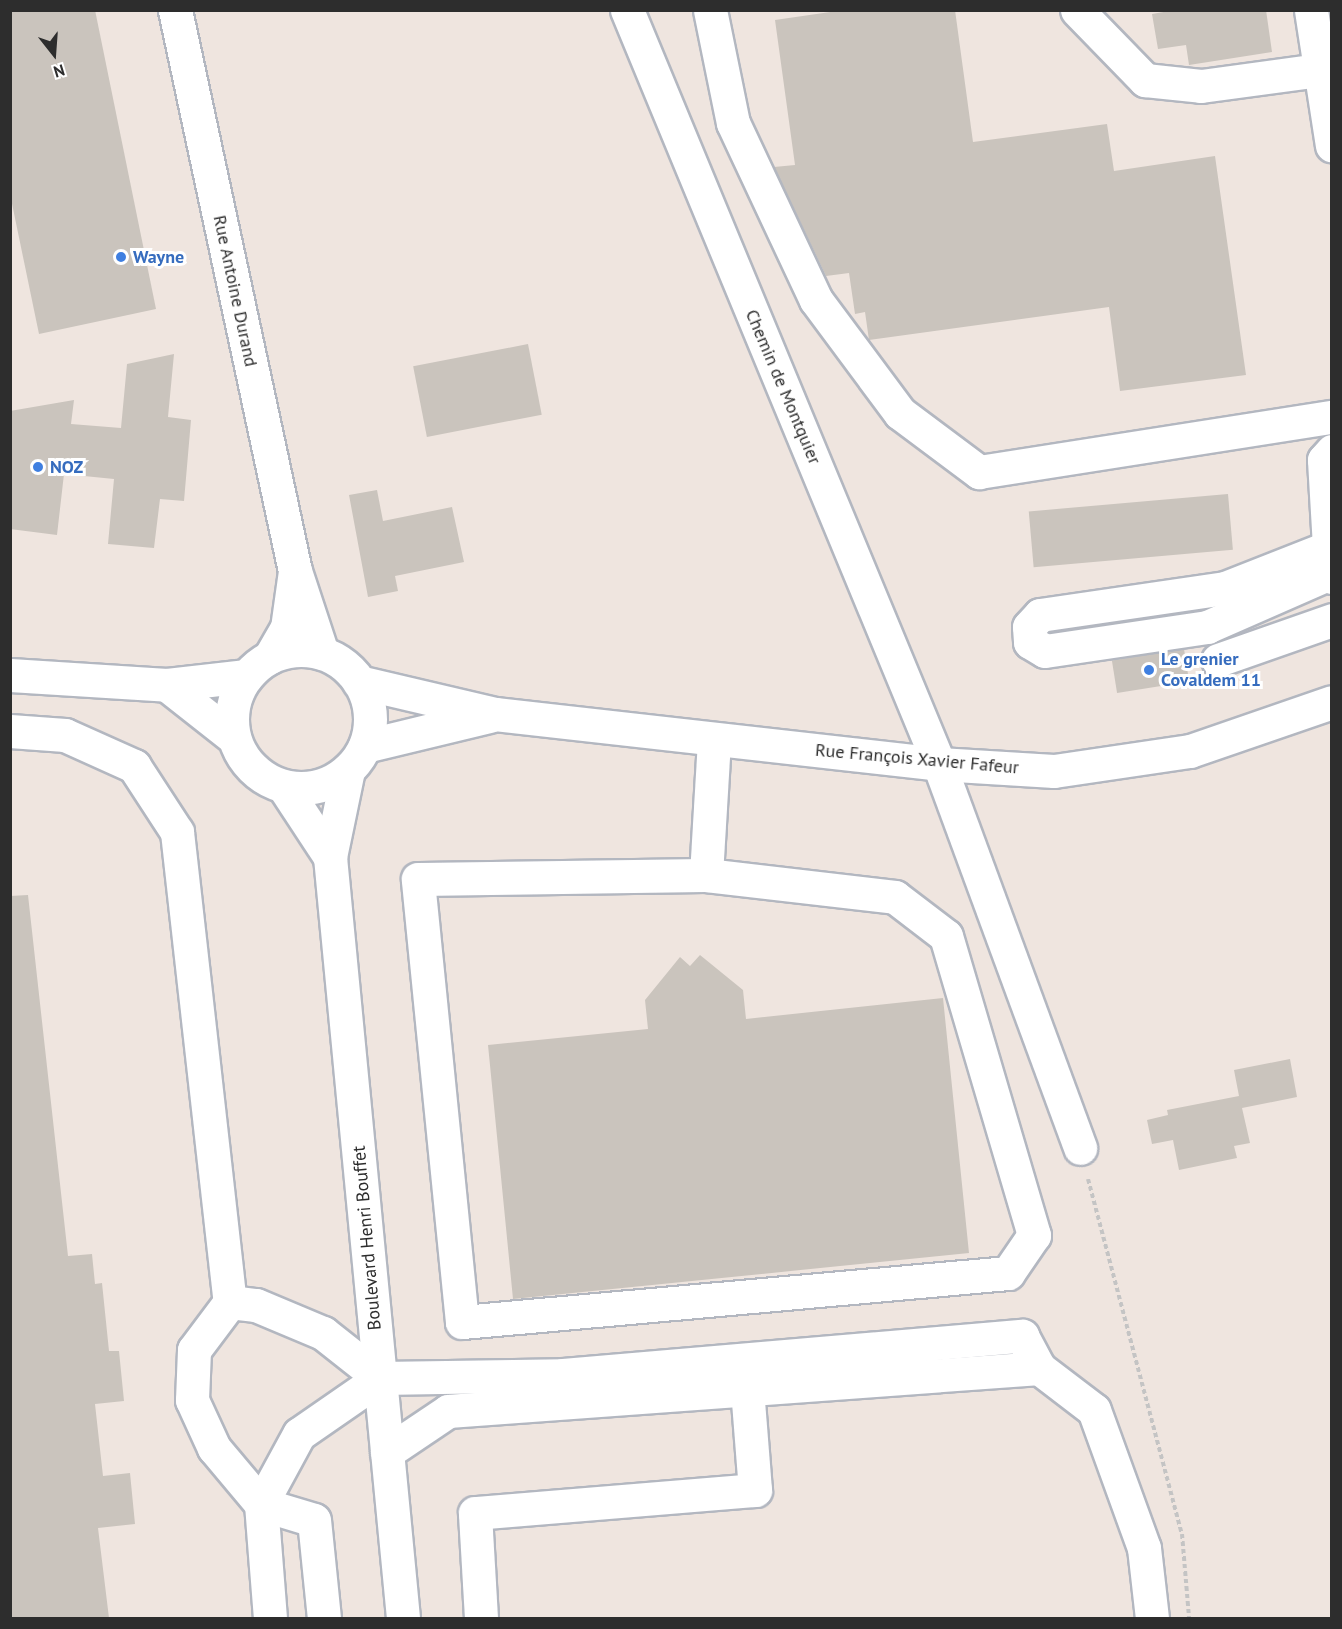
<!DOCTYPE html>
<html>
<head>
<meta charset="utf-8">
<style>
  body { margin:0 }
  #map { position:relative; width:1342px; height:1629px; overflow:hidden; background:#efe5df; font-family:"PT Sans",sans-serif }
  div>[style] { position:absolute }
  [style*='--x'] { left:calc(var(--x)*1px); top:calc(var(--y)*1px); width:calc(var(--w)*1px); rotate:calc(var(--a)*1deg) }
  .building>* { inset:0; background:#cac4bd; transform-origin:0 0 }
  .path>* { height:4px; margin-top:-2px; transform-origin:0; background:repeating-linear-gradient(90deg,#c4c4c4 0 4.5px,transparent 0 7.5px) }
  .roads { filter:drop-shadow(2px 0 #b3b7c0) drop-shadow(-2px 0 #b3b7c0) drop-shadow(0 2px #b3b7c0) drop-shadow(0 -2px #b3b7c0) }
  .minor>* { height:33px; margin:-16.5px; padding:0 16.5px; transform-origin:16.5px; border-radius:16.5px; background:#fff }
  .minor>.ring { margin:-16.5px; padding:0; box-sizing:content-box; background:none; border:33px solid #fff; border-radius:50% }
  .dots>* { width:16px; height:16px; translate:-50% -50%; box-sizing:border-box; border:3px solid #fff; border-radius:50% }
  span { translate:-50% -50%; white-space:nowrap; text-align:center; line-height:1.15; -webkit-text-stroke:6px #fff; paint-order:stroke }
  .shop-label { font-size:18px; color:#366cbe; font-weight:700 }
  .left { translate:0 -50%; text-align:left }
  .street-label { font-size:18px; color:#2d2d2d }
  .frame { position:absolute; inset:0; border:12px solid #2d2d2d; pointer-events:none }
  .north { position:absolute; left:24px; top:24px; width:60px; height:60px; -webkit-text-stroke:4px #fff; paint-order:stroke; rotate:163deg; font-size:16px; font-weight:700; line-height:24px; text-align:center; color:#2d2d2d }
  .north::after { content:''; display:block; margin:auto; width:21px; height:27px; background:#2d2d2d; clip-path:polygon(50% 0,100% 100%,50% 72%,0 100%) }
</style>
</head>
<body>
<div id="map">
  <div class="building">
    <i style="clip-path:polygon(10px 10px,95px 10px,156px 309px,39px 334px,10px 194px)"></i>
    <i style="clip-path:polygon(844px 10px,955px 10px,973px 142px,1107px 124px,1114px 171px,1215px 156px,1246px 375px,1120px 391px,1109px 307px,869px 340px,865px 312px,855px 314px,849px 273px,826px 276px,774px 167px,795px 165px,775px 20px)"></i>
    <i style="clip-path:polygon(1175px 10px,1266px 10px,1272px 52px,1189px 65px,1186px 45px,1158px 49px,1152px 14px)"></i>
    <i style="left:528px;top:344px;width:72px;height:117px;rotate:79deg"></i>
    <i style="clip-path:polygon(174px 354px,168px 417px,191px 420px,184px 501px,160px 499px,154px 548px,108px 544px,114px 479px,64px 474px,57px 535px,10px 529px,10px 411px,74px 400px,71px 424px,121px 428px,127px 364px)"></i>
    <i style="clip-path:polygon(377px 490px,383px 521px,452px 507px,464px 562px,395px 576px,398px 591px,368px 597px,349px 495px)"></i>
    <i style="left:1228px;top:494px;width:56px;height:200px;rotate:85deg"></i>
    <i style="left:1184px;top:649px;width:33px;height:73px;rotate:81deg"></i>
    <i style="clip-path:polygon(28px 895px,68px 1256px,92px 1254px,95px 1284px,102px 1283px,109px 1351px,119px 1351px,124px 1401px,95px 1404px,103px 1476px,130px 1473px,135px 1524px,98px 1528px,109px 1618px,10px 1618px,10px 896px)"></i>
    <i style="clip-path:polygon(700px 955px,743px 990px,746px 1019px,943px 998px,969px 1253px,513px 1299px,488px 1045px,648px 1029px,645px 1000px,680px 957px,690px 966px)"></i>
    <i style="clip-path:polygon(1290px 1059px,1297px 1097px,1242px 1108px,1250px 1143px,1234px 1146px,1237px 1158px,1179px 1170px,1173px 1140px,1152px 1144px,1147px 1120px,1168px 1115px,1167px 1110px,1239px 1096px,1234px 1070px)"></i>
  </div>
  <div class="path">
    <i style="--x:1088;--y:1179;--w:367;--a:75.2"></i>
    <i style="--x:1182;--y:1534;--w:84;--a:85.2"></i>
  </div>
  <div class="roads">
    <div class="minor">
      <i style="--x:175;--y:10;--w:574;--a:77.93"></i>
      <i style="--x:627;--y:10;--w:816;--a:67.52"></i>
      <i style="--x:939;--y:764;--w:409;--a:69.8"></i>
      <i style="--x:710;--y:10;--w:115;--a:78.5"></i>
      <i style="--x:733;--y:123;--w:195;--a:64.9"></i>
      <i style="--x:816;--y:300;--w:141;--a:53.4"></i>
      <i style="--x:900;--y:413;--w:99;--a:36.8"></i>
      <i style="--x:979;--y:472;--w:357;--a:-8.9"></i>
      <i style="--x:1077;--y:10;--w:98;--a:45.8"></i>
      <i style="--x:1145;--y:80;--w:56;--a:6.1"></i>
      <i style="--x:1201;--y:86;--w:120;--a:-7.7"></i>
      <i style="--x:1311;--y:10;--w:137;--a:81.2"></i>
      <i style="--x:1332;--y:451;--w:12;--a:132"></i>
      <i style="--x:1324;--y:460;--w:87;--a:86.7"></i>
      <i style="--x:1329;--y:547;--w:112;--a:158.5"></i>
      <i style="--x:1225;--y:588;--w:187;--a:171.7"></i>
      <i style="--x:1040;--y:615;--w:16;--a:133"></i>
      <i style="--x:1029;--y:627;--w:15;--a:86"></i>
      <i style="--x:1030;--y:642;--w:17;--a:31"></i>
      <i style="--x:1045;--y:651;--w:164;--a:-8.4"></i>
      <i style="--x:1207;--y:627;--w:132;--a:-23.7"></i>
      <i style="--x:1328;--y:574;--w:5;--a:37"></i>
      <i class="ring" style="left:232px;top:650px;width:105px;height:105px"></i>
      <i style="--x:270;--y:657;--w:34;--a:-60"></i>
      <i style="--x:287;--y:628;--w:58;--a:-82"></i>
      <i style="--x:295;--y:571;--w:86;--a:71.8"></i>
      <i style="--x:1218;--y:660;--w:121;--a:-19.3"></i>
      <i style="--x:10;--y:675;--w:157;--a:3.6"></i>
      <i style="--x:167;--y:685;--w:80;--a:-6.5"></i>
      <i style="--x:359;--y:682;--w:140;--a:13.2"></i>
      <i style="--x:495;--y:714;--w:447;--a:6.4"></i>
      <i style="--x:939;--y:764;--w:115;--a:3.5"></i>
      <i style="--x:1054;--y:771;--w:137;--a:-8.4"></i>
      <i style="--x:1190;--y:751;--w:150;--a:-19"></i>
      <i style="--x:167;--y:685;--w:84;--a:38.2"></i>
      <i style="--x:10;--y:731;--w:55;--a:4.2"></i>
      <i style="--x:65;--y:735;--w:76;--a:24.2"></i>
      <i style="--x:134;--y:766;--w:79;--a:56.9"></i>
      <i style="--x:177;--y:832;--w:473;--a:83.6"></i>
      <i style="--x:230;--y:1302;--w:26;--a:7"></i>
      <i style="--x:256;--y:1305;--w:73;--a:22.7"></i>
      <i style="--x:323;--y:1333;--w:73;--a:38.3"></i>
      <i style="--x:380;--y:1378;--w:98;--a:145.3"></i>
      <i style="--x:299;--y:1434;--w:80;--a:118.5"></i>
      <i style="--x:261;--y:1504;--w:114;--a:85.5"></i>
      <i style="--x:365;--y:746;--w:128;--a:-13.6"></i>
      <i style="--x:348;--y:770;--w:89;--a:101.7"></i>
      <i style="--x:330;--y:857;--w:764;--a:84.52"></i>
      <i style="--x:284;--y:787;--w:84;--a:56.7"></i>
      <i style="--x:706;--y:875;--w:190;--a:6.6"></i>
      <i style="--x:895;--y:897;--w:64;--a:37.4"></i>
      <i style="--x:946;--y:936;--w:312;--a:73.6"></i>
      <i style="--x:1034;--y:1235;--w:46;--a:124.4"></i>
      <i style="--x:1008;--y:1273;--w:548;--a:174.87"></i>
      <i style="--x:462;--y:1322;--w:445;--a:-95.7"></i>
      <i style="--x:418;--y:879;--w:288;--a:-0.8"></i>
      <i style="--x:706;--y:875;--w:136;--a:-86.6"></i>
      <i style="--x:230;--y:1302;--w:60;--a:126.9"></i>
      <i style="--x:194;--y:1350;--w:50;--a:92.3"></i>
      <i style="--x:192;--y:1400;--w:53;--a:65.4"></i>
      <i style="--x:214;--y:1448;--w:73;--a:50"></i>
      <i style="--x:261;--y:1504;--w:55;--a:16.8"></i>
      <i style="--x:314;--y:1520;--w:99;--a:84.2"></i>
      <i style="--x:380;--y:1378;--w:183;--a:-0.9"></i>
      <i style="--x:563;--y:1375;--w:461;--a:-4.9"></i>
      <i style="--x:1022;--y:1336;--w:36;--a:62"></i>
      <i style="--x:387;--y:1452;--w:73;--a:-33.9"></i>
      <i style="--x:448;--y:1411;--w:593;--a:-4.16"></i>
      <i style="--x:1039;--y:1368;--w:69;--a:37.4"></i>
      <i style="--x:1094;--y:1410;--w:147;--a:70.1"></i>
      <i style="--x:1144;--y:1548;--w:70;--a:83.5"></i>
      <i style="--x:481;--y:1618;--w:105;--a:-93.3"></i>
      <i style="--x:475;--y:1513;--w:281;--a:-4.7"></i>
      <i style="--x:755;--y:1490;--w:102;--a:-94.5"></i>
    </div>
  </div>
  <div class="dots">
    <i style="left:121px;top:257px;background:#3f7fe0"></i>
    <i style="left:38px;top:467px;background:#3f7fe0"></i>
    <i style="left:1149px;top:670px;background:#3f7fe0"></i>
  </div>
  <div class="shop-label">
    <span class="left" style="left:133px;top:257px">Wayne</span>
    <span class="left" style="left:50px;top:467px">NOZ</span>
    <span class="left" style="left:1161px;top:670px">Le grenier<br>Covaldem 11</span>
  </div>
  <div class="street-label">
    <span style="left:235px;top:291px;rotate:78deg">Rue Antoine Durand</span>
    <span style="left:783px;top:387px;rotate:67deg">Chemin de Montquier</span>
    <span style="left:917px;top:759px;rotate:5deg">Rue François Xavier Fafeur</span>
    <span style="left:367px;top:1238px;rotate:-95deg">Boulevard Henri Bouffet</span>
  </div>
  <div class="frame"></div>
  <div class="north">N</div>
</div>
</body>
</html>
